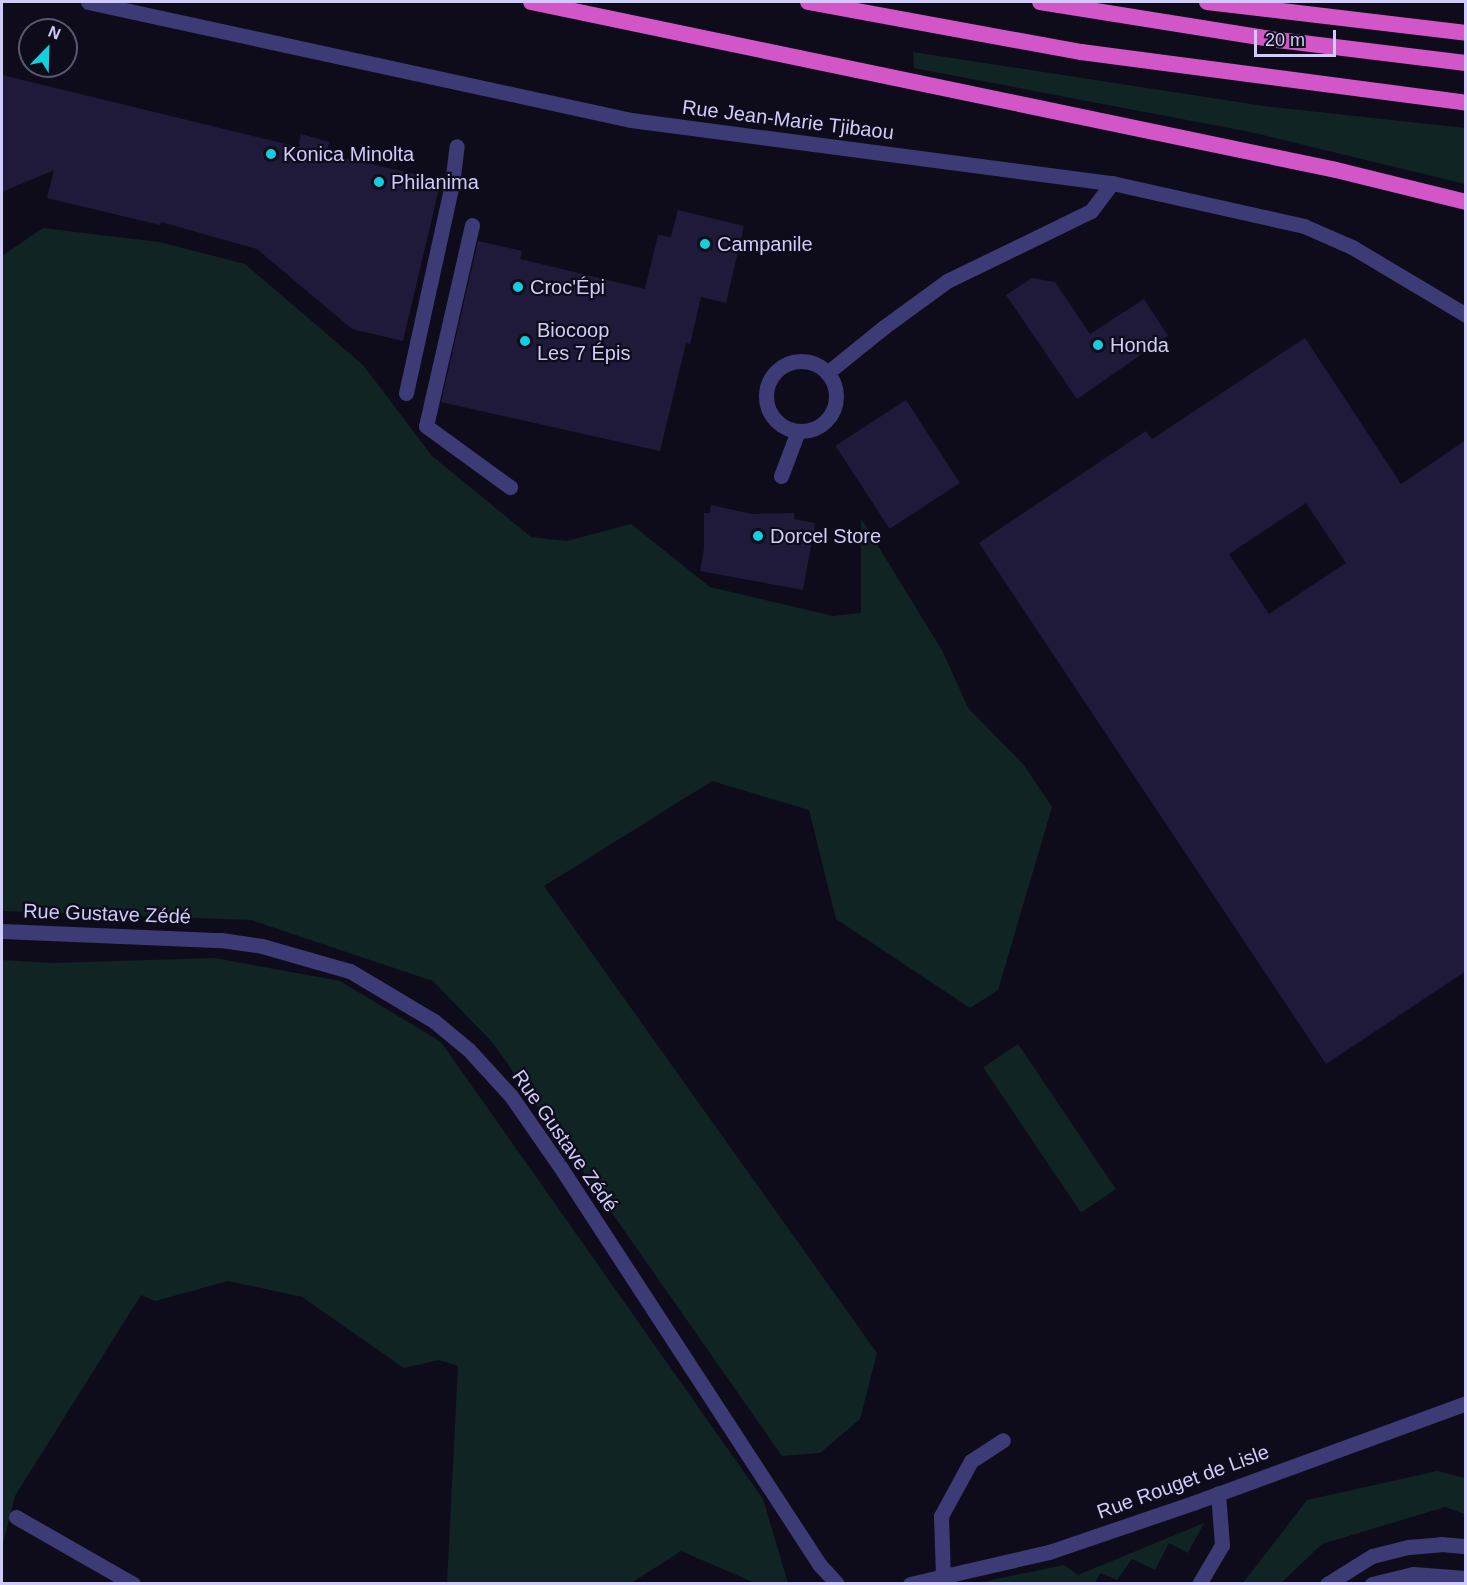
<!DOCTYPE html>
<html>
<head>
<meta charset="utf-8">
<style>
  body { margin:0 }
  #map { position:relative; width:1467px; height:1585px; overflow:hidden; background:#0e0c1a; font-family:Helvetica,sans-serif }
  div>[style] { position:absolute }
  [style*='--x'] { left:calc(var(--x)*1px); top:calc(var(--y)*1px); width:calc(var(--w)*1px); rotate:calc(var(--a)*1deg) }
  .green>* { inset:0; background:#102423; transform-origin:0 0 }
  .building>* { inset:0; background:#201a3a; transform-origin:0 0 }
  .service>* { height:15px; margin:-7.5px; padding:0 7.5px; transform-origin:7.5px; border-radius:7.5px; background:#3c3b75 }
  .minor>* { height:15px; margin:-7.5px; padding:0 7.5px; transform-origin:7.5px; border-radius:7.5px; background:#3c3b75 }
  .minor>.ring { margin:-7.5px; padding:0; box-sizing:content-box; background:none; border:15px solid #3c3b75; border-radius:50% }
  .tertiary>* { height:15px; margin:-7.5px; padding:0 7.5px; transform-origin:7.5px; border-radius:7.5px; background:#3c3b75 }
  .trunk>* { height:16px; margin:-8px; padding:0 8px; transform-origin:8px; border-radius:8px; background:#d256c8 }
  .dots>* { width:16px; height:16px; translate:-50% -50%; box-sizing:border-box; border:3px solid #0e0c1a; border-radius:50% }
  span { translate:-50% -50%; white-space:nowrap; text-align:center; line-height:1.15; -webkit-text-stroke:4.5px #0e0c1a; paint-order:stroke }
  .street-label { font-size:20px; color:#cfcbfa }
  .poi-label { font-size:20px; color:#cfcbfa }
  .left { translate:0 -50%; text-align:left }
  .frame { position:absolute; inset:0; border:3px solid #cfcbfa; pointer-events:none }
  .north { position:absolute; left:18px; top:18px; width:60px; height:60px; box-sizing:border-box; background:#0e0c1a; border:2px solid #5b5874; border-radius:50%; rotate:23deg; font-size:16px; font-weight:700; line-height:24px; text-align:center; color:#cfcbfa }
  .north::after { content:''; display:block; margin:auto; width:21px; height:27px; background:#14cedd; clip-path:polygon(50% 0,100% 100%,50% 72%,0 100%) }
  .scale { position:absolute; left:1254px; top:30px; width:82px; height:27px; box-sizing:border-box; border:3px solid #cfcbfa; border-top:0; padding-left:8px; font-size:18px; line-height:21px; white-space:nowrap; color:#cfcbfa; -webkit-text-stroke:4px #0e0c1a; paint-order:stroke }
</style>
</head>
<body>
<div id="map">
  <div class="green">
    <i style="clip-path:polygon(913px 52px,1264px 106px,1465px 128px,1465px 184px,1250px 132px,914px 68px)"></i>
    <i style="clip-path:polygon(43px 228px,159px 242px,245px 264px,363px 365px,432px 456px,531px 537px,567px 541px,631px 524px,710px 587px,833px 616px,861px 613px,861px 518px,943px 652px,968px 708px,1023px 764px,1052px 807px,998px 990px,970px 1008px,836px 919px,809px 810px,712px 781px,544px 886px,877px 1353px,860px 1419px,820px 1453px,782px 1456px,493px 1043px,433px 981px,251px 920px,2px 911px,2px 256px)"></i>
    <i style="clip-path:polygon(215px 958px,340px 981px,441px 1042px,763px 1499px,788px 1583px,755px 1583px,681px 1551px,631px 1583px,447px 1583px,458px 1366px,439px 1360px,404px 1368px,302px 1297px,228px 1281px,155px 1301px,141px 1295px,15px 1496px,2px 1548px,2px 960px,52px 963px)"></i>
    <i style="left:1018px;top:1044px;width:175px;height:42px;rotate:56deg"></i>
    <i style="clip-path:polygon(1437px 1471px,1465px 1478px,1465px 1514px,1445px 1507px,1322px 1544px,1281px 1583px,1243px 1583px,1307px 1500px)"></i>
    <i style="clip-path:polygon(1204px 1523px,1188px 1553px,1169px 1543px,1155px 1570px,1132px 1559px,1117px 1580px,1100px 1573px,1095px 1583px,977px 1583px,1064px 1565px,1078px 1575px)"></i>
  </div>
  <div class="building">
    <i style="clip-path:polygon(2px 75px,298px 147px,301px 134px,329px 142px,327px 154px,441px 180px,403px 341px,352px 329px,257px 249px,161px 222px,160px 225px,47px 198px,54px 170px,2px 192px)"></i>
    <i style="clip-path:polygon(678px 210px,744px 226px,726px 303px,701px 297px,690px 344px,686px 343px,660px 451px,441px 402px,478px 241px,522px 251px,520px 259px,645px 289px,658px 235px,671px 237px)"></i>
    <i style="clip-path:polygon(1032px 278px,1055px 282px,1090px 334px,1144px 299px,1168px 336px,1077px 399px,1006px 295px)"></i>
    <i style="clip-path:polygon(evenodd,1305px 338px,1401px 484px,1466px 440px,1466px 971px,1326px 1064px,979px 543px,1146px 431px,1152px 439px,1305px 338px,1306px 503px,1346px 563px,1269px 614px,1229px 554px,1306px 503px)"></i>
    <i style="left:906px;top:400px;width:99px;height:84px;rotate:57deg"></i>
    <i style="clip-path:polygon(711px 505px,752px 514px,794px 513px,794px 519px,815px 523px,803px 590px,700px 571px,704px 548px,704px 513px,710px 513px)"></i>
  </div>
  <div class="service">
    <i style="--x:472;--y:225;--w:206;--a:102.9"></i>
    <i style="--x:426;--y:426;--w:104;--a:36"></i>
    <i style="--x:406;--y:393;--w:214;--a:-77.6"></i>
    <i style="--x:452;--y:184;--w:38;--a:-83"></i>
    <i style="--x:16;--y:1517;--w:135;--a:29.8"></i>
    <i style="--x:943;--y:1576;--w:60;--a:-91.9"></i>
    <i style="--x:941;--y:1516;--w:63;--a:-61.4"></i>
    <i style="--x:971;--y:1461;--w:38;--a:-33"></i>
    <i style="--x:1199;--y:1584;--w:45;--a:-59.5"></i>
    <i style="--x:1222;--y:1545;--w:52;--a:-94.4"></i>
  </div>
  <div class="minor">
    <i class="ring" style="left:766px;top:361px;width:55px;height:55px"></i>
    <i style="--x:827;--y:373;--w:73;--a:-38.9"></i>
    <i style="--x:884;--y:327;--w:78;--a:-36.1"></i>
    <i style="--x:947;--y:281;--w:160;--a:-25.9"></i>
    <i style="--x:1091;--y:211;--w:35;--a:-53"></i>
    <i style="--x:781;--y:476;--w:48;--a:-69.3"></i>
  </div>
  <div class="tertiary">
    <i style="--x:88;--y:2;--w:556;--a:12.26"></i>
    <i style="--x:631;--y:120;--w:485;--a:7.5"></i>
    <i style="--x:1112;--y:183;--w:197;--a:12.6"></i>
    <i style="--x:1304;--y:226;--w:52;--a:23.6"></i>
    <i style="--x:1352;--y:247;--w:133;--a:30.8"></i>
    <i style="--x:2;--y:931;--w:219;--a:2.4"></i>
    <i style="--x:221;--y:940;--w:41;--a:8.3"></i>
    <i style="--x:262;--y:946;--w:91;--a:15.9"></i>
    <i style="--x:350;--y:971;--w:98;--a:30.8"></i>
    <i style="--x:434;--y:1021;--w:45;--a:39.6"></i>
    <i style="--x:469;--y:1050;--w:62;--a:47.6"></i>
    <i style="--x:511;--y:1096;--w:84;--a:55.2"></i>
    <i style="--x:559;--y:1165;--w:478;--a:56.9"></i>
    <i style="--x:820;--y:1565;--w:25;--a:48"></i>
    <i style="--x:910;--y:1584;--w:143;--a:-13"></i>
    <i style="--x:1049;--y:1552;--w:152;--a:-18.8"></i>
    <i style="--x:1193;--y:1503;--w:291;--a:-20.1"></i>
    <i style="--x:1327;--y:1584;--w:53;--a:-31.9"></i>
    <i style="--x:1372;--y:1556;--w:38;--a:-14"></i>
    <i style="--x:1409;--y:1547;--w:32;--a:-5"></i>
    <i style="--x:1441;--y:1544;--w:25;--a:5"></i>
    <i style="--x:1372;--y:1584;--w:42;--a:-13.7"></i>
    <i style="--x:1413;--y:1574;--w:53;--a:4.3"></i>
  </div>
  <div class="trunk">
    <i style="--x:531;--y:2;--w:822;--a:11.79"></i>
    <i style="--x:1336;--y:170;--w:134;--a:13.8"></i>
    <i style="--x:808;--y:2;--w:278;--a:10.4"></i>
    <i style="--x:1081;--y:52;--w:388;--a:7.5"></i>
    <i style="--x:1040;--y:2;--w:241;--a:9.1"></i>
    <i style="--x:1278;--y:40;--w:189;--a:7"></i>
    <i style="--x:1207;--y:2;--w:261;--a:6.8"></i>
  </div>
  <div class="dots">
    <i style="left:271px;top:154px;background:#14cedd"></i>
    <i style="left:379px;top:182px;background:#14cedd"></i>
    <i style="left:705px;top:244px;background:#14cedd"></i>
    <i style="left:518px;top:287px;background:#14cedd"></i>
    <i style="left:525px;top:341px;background:#14cedd"></i>
    <i style="left:1098px;top:345px;background:#14cedd"></i>
    <i style="left:758px;top:536px;background:#14cedd"></i>
  </div>
  <div class="street-label">
    <span style="left:788px;top:120px;rotate:7deg">Rue Jean-Marie Tjibaou</span>
    <span style="left:107px;top:914px;rotate:2deg">Rue Gustave Zédé</span>
    <span style="left:565px;top:1141px;rotate:55deg">Rue Gustave Zédé</span>
    <span style="left:1183px;top:1482px;rotate:-20deg">Rue Rouget de Lisle</span>
  </div>
  <div class="poi-label">
    <span class="left" style="left:283px;top:154px">Konica Minolta</span>
    <span class="left" style="left:391px;top:182px">Philanima</span>
    <span class="left" style="left:717px;top:244px">Campanile</span>
    <span class="left" style="left:530px;top:287px">Croc'Épi</span>
    <span class="left" style="left:537px;top:342px">Biocoop<br>Les 7 Épis</span>
    <span class="left" style="left:1110px;top:345px">Honda</span>
    <span class="left" style="left:770px;top:536px">Dorcel Store</span>
  </div>
  <div class="frame"></div>
  <div class="north">N</div>
  <div class="scale">20 m</div>
</div>
</body>
</html>
